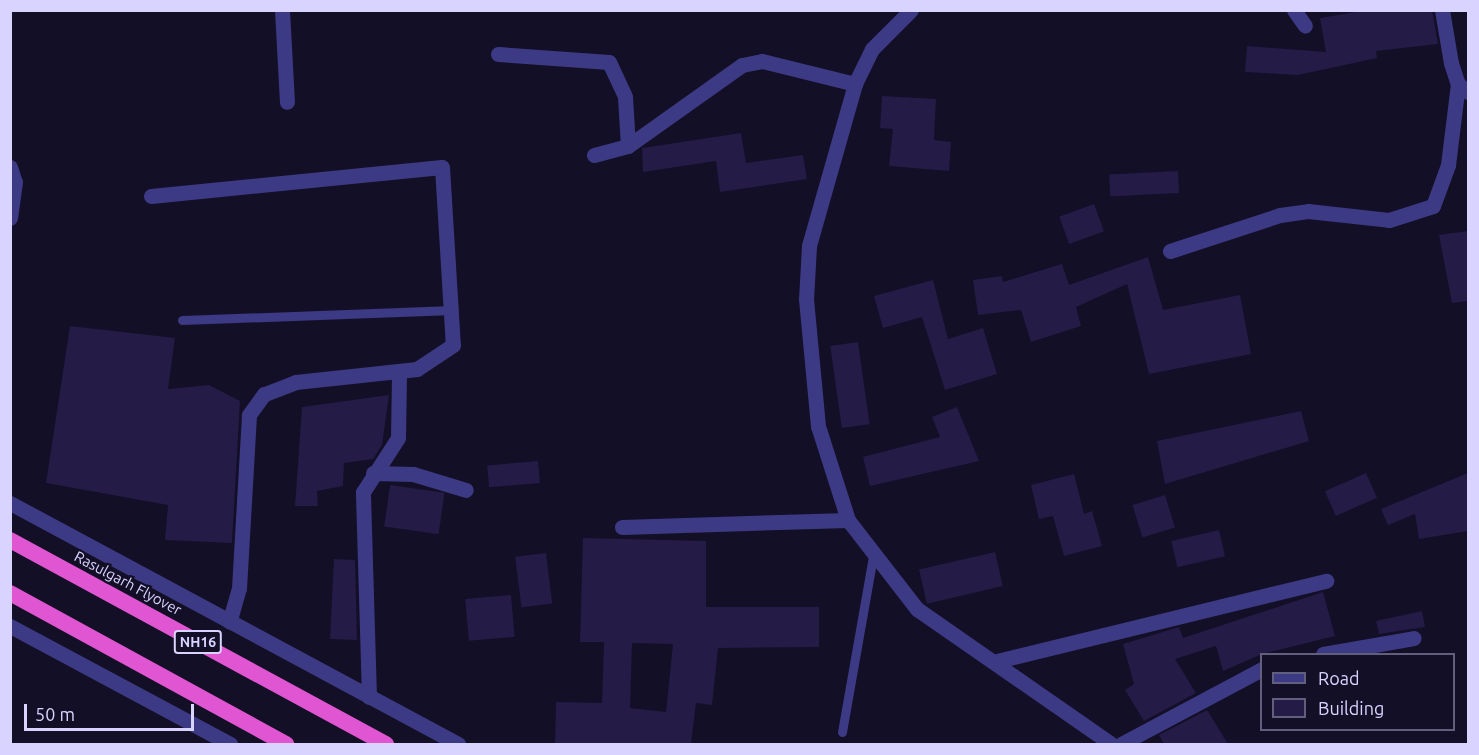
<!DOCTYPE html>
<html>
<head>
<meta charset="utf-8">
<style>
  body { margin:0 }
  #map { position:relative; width:1479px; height:755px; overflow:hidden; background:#130f26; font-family:Ubuntu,sans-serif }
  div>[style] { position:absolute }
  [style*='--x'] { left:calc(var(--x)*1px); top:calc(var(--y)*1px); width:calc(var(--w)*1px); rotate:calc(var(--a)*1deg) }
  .building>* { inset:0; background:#241b47; transform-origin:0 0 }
  .service>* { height:9px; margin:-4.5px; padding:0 4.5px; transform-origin:4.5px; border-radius:4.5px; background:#3d3a85 }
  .minor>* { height:15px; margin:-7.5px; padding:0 7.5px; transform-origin:7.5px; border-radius:7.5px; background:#3d3a85 }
  .tertiary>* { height:15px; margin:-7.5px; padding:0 7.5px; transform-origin:7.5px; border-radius:7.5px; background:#3d3a85 }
  .trunk>* { height:16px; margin:-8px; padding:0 8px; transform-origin:8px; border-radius:8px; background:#e055d1 }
  span { translate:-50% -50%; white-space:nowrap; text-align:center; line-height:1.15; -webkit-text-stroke:4.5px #130f26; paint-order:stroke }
  .shield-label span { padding:2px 4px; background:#130f26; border:2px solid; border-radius:4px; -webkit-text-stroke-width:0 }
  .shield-label { font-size:14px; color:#d9d4ff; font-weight:700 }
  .street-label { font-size:15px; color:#d9d4ff }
  .frame { position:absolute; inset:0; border:12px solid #d9d4ff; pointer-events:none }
  .legend { position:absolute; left:1260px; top:653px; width:195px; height:78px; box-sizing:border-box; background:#130f26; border:2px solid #625e7d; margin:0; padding:8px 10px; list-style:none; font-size:18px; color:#d9d4ff }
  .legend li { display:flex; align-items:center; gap:12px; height:30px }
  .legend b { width:30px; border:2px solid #625e7d }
  .scale { position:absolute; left:24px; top:704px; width:170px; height:27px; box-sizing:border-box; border:3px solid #d9d4ff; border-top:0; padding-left:8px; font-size:18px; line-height:21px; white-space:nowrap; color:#d9d4ff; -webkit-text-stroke:4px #130f26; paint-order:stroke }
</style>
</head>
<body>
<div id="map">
  <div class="building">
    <i style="clip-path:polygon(1368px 10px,1432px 10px,1438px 44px,1376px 51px,1377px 58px,1298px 75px,1245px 72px,1247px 46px,1326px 52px,1320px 18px)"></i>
    <i style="clip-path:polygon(882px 96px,936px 99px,934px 140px,951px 142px,949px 171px,889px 166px,893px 129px,880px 128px)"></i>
    <i style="clip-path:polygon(741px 133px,746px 163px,803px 155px,807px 179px,720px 192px,716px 161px,643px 172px,642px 148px)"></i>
    <i style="left:1178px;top:171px;width:22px;height:69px;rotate:87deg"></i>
    <i style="left:1094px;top:204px;width:29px;height:37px;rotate:70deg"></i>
    <i style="clip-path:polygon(1468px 231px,1468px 301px,1452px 303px,1439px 235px)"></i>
    <i style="clip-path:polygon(1148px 257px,1163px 310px,1240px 295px,1251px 354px,1149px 374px,1127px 284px,1076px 307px,1081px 326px,1031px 342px,1021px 310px,978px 315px,973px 280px,1002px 276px,1003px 282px,1062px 264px,1069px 285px)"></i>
    <i style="clip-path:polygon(933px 280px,948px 339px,983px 328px,997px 374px,945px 390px,922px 317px,883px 328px,874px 296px)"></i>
    <i style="clip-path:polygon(70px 326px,175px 338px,168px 389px,209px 385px,240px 401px,232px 543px,165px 540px,168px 505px,46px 483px)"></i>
    <i style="left:858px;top:342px;width:83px;height:28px;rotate:82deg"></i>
    <i style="clip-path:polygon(389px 395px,382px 445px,373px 459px,344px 463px,343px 486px,317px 491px,318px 506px,295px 506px,302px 407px)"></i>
    <i style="clip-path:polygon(957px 407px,979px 461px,870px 486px,863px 457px,940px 437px,932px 417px)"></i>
    <i style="clip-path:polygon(1301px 411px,1309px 441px,1165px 484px,1157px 441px)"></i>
    <i style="left:538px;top:461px;width:22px;height:51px;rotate:85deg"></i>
    <i style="left:1366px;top:473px;width:27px;height:45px;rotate:66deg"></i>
    <i style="clip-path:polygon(1468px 473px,1468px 531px,1419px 539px,1415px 514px,1388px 525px,1381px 509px)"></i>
    <i style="clip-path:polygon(1074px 474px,1084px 514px,1092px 511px,1102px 546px,1064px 556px,1053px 516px,1039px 519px,1031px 485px)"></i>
    <i style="left:390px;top:485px;width:55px;height:42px;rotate:8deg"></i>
    <i style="left:1165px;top:495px;width:34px;height:34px;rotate:73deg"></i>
    <i style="left:1219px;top:530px;width:27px;height:49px;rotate:77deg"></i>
    <i style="clip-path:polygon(evenodd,583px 538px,706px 541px,706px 607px,819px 607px,819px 647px,718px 648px,712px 705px,696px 703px,691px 744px,555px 744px,556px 702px,602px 703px,604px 642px,580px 642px,583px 538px,632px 643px,673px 644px,666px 712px,630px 708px,632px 643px)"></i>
    <i style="left:995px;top:552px;width:35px;height:78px;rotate:77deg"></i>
    <i style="left:546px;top:553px;width:51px;height:31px;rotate:83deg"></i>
    <i style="clip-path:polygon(334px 559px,355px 560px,357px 640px,330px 639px)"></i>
    <i style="clip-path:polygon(1323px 592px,1335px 636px,1262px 654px,1223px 671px,1216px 646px,1175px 659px,1196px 693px,1144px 721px,1125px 690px,1134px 684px,1123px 644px,1179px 627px,1183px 638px)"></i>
    <i style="left:511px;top:595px;width:42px;height:46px;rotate:85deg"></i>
    <i style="clip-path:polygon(1422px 611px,1425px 627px,1379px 634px,1376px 621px)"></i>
    <i style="clip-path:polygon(1207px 710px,1228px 744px,1164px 744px,1159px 735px)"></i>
  </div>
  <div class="service">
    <i style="--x:182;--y:320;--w:271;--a:-2.1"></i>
    <i style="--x:842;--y:732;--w:178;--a:-80"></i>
  </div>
  <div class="minor">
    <i style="--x:282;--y:10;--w:92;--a:86.9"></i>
    <i style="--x:1294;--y:10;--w:19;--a:55"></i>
    <i style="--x:1442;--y:10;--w:54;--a:80.4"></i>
    <i style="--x:1451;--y:63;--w:22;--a:72"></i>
    <i style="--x:1458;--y:84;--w:13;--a:39"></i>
    <i style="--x:498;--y:54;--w:111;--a:4.1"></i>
    <i style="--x:609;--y:62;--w:38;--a:65"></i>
    <i style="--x:625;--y:97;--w:49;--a:86.5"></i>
    <i style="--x:594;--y:155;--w:35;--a:-15"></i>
    <i style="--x:628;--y:146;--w:140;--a:-35.4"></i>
    <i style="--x:742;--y:65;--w:20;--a:-11"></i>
    <i style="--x:762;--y:61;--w:96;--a:13.9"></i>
    <i style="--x:10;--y:167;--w:16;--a:72"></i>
    <i style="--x:15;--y:182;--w:36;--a:98"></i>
    <i style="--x:151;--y:196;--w:292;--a:-5.7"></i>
    <i style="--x:442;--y:167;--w:178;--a:86.5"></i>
    <i style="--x:453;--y:345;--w:43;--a:146.3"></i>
    <i style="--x:417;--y:369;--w:122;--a:173.9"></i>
    <i style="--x:296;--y:382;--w:34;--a:159"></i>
    <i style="--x:264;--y:394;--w:26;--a:126"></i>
    <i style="--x:249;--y:415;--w:173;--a:93.3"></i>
    <i style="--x:239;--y:588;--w:35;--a:106"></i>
    <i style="--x:1170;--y:251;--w:116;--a:-18.1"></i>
    <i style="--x:1280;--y:215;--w:28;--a:-8"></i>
    <i style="--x:1308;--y:211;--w:81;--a:6.3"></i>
    <i style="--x:1389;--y:220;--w:46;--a:-17.7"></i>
    <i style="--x:1433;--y:206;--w:44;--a:-69.9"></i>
    <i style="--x:1448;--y:165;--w:82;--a:-83"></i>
    <i style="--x:373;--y:473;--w:40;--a:1.4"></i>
    <i style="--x:413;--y:474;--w:55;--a:16.8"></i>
    <i style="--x:622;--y:527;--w:226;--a:-1.8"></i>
    <i style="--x:1323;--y:654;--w:92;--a:-10"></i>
    <i style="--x:997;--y:661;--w:339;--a:-13.7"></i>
    <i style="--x:369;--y:697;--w:205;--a:-91.7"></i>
    <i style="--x:363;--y:492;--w:64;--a:-57.1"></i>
    <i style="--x:398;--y:438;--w:66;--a:-89.1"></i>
    <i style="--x:1121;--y:744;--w:160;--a:-28"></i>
  </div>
  <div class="tertiary">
    <i style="--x:911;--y:10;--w:55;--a:135"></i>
    <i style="--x:872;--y:49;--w:39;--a:116"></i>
    <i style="--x:855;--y:84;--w:168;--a:105.9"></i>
    <i style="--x:809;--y:246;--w:53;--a:93.2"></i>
    <i style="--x:806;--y:299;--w:128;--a:84.6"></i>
    <i style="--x:818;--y:426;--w:99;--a:72.3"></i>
    <i style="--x:848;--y:520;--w:113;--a:52.2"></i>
    <i style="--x:917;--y:609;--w:236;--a:34.8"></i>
    <i style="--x:10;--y:503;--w:509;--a:28.28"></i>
    <i style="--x:10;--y:626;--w:250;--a:28.2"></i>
  </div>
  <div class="trunk">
    <i style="--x:10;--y:540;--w:428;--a:28.5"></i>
    <i style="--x:10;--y:593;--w:315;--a:28.7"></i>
  </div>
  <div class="shield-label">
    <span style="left:198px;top:642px">NH16</span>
  </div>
  <div class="street-label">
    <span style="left:128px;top:583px;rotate:28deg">Rasulgarh Flyover</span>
  </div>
  <div class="frame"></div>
  <ul class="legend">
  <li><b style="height:8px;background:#3d3a85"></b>Road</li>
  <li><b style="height:16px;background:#241b47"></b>Building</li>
  </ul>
  <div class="scale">50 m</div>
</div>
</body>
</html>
